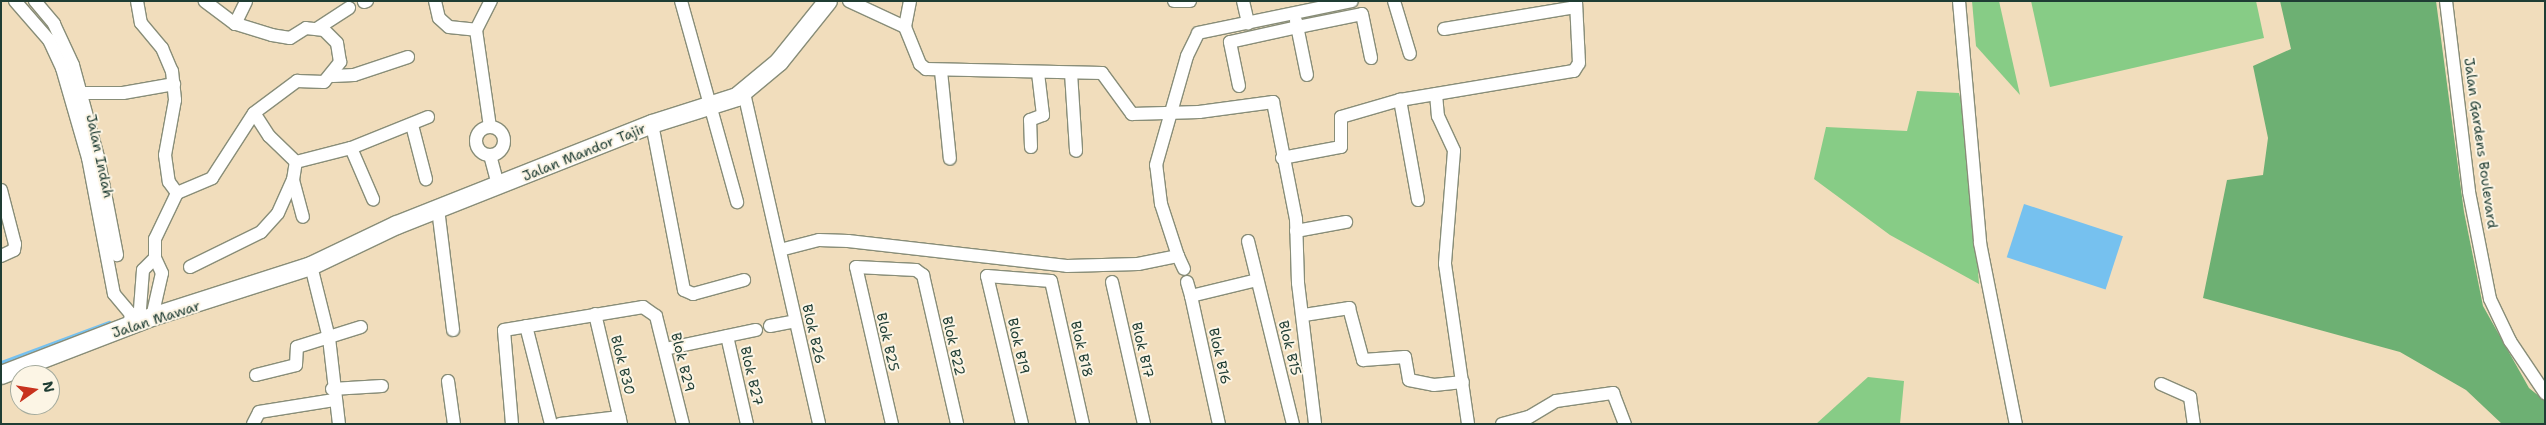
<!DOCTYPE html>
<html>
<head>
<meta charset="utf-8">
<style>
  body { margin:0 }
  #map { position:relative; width:2546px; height:425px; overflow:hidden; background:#f1ddbc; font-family:"Shantell Sans",sans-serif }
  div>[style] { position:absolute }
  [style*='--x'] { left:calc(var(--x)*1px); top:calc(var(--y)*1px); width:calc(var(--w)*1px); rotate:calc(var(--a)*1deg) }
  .green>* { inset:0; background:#87cc86 }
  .forest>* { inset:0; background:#6db073 }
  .water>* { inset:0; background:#76c1ef; transform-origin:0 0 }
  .stream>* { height:4.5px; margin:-2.25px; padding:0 2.25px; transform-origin:2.25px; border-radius:2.25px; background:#76c1ef }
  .roads { filter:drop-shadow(1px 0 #888d78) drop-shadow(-1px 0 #888d78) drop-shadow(0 1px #888d78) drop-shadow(0 -1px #888d78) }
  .street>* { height:12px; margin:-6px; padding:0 6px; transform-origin:6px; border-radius:6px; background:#fff }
  .street>.ring { margin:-6px; padding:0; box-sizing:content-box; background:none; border:12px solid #fff; border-radius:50% }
  .secondary>* { height:18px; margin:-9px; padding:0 9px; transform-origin:9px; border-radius:9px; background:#fff }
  span { translate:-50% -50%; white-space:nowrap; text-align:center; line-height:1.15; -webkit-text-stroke:4px #fcf5e5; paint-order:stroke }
  .street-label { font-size:14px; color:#1f3d34 }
  .frame { position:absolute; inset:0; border:2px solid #1f3d34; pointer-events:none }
  .north { position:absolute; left:10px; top:365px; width:50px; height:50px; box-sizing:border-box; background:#fcf5e5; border:1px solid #a4ab9e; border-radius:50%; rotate:77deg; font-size:14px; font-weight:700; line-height:20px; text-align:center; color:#1f3d34 }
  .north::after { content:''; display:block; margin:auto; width:18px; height:22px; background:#c8321e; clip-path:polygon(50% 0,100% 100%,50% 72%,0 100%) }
</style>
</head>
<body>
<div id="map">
  <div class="green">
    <i style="clip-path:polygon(1972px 1px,1999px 1px,2020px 95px,1976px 46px)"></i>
    <i style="clip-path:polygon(2031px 1px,2256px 1px,2264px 38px,2050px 87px)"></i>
    <i style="clip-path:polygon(1917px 91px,1959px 93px,1967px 126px,1979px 284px,1890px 235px,1814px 179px,1826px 127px,1907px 131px)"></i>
    <i style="clip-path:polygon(1868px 377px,1904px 381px,1900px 424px,1816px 424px)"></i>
  </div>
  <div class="forest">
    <i style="clip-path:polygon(2280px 1px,2436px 1px,2464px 212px,2483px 306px,2529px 388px,2545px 401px,2545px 424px,2502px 424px,2466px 390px,2400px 352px,2203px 298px,2227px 180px,2263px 175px,2268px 138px,2253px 66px,2291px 49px)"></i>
  </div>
  <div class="water">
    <i style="left:2024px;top:204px;width:104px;height:56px;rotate:18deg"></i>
  </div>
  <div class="stream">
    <i style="--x:1;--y:363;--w:115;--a:-20.3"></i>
  </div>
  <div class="roads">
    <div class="street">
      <i style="--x:15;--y:1;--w:52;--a:48.9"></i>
      <i style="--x:49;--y:40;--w:31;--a:65"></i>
      <i style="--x:62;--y:68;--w:94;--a:73.9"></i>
      <i style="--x:88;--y:158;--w:138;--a:79.2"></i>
      <i style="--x:114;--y:294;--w:26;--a:50"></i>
      <i style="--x:131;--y:314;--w:12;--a:99"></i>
      <i style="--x:35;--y:1;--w:30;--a:50"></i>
      <i style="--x:54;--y:24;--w:45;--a:65.1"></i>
      <i style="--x:73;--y:65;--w:95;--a:74.8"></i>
      <i style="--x:98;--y:157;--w:100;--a:79"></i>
      <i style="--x:137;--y:1;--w:22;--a:80"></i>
      <i style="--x:141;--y:23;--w:33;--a:50"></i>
      <i style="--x:162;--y:48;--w:25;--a:67"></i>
      <i style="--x:172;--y:71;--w:29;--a:84"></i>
      <i style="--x:175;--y:100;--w:56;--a:100.3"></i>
      <i style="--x:165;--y:155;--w:27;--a:82"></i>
      <i style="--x:169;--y:182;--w:14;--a:54"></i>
      <i style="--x:177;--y:193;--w:38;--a:-23"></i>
      <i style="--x:212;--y:178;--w:77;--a:-57.1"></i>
      <i style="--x:254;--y:113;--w:54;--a:-36.7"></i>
      <i style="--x:297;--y:81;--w:27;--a:2"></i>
      <i style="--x:324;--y:82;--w:26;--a:-51"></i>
      <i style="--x:340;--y:62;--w:19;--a:-99"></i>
      <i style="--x:337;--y:43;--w:18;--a:-135"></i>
      <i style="--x:324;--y:30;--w:18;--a:-174"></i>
      <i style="--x:306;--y:28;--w:19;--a:148"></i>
      <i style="--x:290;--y:38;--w:18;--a:-171"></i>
      <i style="--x:272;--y:35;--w:39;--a:-163"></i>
      <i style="--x:235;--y:24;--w:38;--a:-143"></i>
      <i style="--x:435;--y:1;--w:17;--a:77"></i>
      <i style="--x:439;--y:18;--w:13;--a:42"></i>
      <i style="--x:449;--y:27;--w:27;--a:6"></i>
      <i style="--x:681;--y:1;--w:209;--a:74.4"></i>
      <i style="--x:849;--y:1;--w:62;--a:24.9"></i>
      <i style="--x:910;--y:1;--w:26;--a:101"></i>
      <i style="--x:905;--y:27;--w:40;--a:68"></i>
      <i style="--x:920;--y:64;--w:8;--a:40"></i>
      <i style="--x:926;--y:69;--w:176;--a:1.3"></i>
      <i style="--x:1102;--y:73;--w:51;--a:53.8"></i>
      <i style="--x:1132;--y:114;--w:67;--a:-1.7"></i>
      <i style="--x:1199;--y:112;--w:75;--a:-7.7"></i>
      <i style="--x:1273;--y:102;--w:119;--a:78.9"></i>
      <i style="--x:1296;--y:219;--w:64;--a:88.2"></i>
      <i style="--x:1298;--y:283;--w:142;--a:83.1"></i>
      <i style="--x:1174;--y:1;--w:16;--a:0"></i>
      <i style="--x:1243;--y:1;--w:23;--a:77"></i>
      <i style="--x:1394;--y:1;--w:55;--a:73.2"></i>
      <i style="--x:1959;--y:1;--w:243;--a:85"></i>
      <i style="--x:1980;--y:243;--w:185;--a:78.8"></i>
      <i style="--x:2446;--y:1;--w:192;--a:83.1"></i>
      <i style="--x:2469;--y:192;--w:109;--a:78.9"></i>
      <i style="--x:2490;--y:299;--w:47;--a:64.5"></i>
      <i style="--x:2510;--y:341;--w:63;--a:56.1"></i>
      <i style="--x:364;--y:2;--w:3;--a:-18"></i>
      <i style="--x:1296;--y:21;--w:55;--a:78.5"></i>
      <i style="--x:235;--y:24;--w:25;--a:-64"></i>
      <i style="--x:318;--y:28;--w:37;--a:-33"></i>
      <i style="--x:1444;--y:29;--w:133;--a:-9.5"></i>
      <i style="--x:941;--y:71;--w:88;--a:84.2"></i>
      <i style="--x:1071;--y:73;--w:78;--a:86.3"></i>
      <i style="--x:333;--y:76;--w:21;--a:-3"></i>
      <i style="--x:354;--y:75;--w:57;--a:-18.4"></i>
      <i style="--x:1239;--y:86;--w:45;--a:-101.6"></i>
      <i style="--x:1230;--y:42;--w:70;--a:-12.4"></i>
      <i style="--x:1298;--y:27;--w:65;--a:-11.5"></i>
      <i style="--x:1362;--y:14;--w:45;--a:78.4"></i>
      <i style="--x:82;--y:93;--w:41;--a:0"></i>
      <i style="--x:123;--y:93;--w:52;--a:-10"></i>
      <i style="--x:744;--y:93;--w:339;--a:77.2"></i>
      <i style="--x:1436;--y:94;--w:22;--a:85"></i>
      <i style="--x:1438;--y:116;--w:38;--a:65"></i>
      <i style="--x:1454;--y:151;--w:113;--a:94.6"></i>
      <i style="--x:1445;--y:264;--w:162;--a:81.8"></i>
      <i style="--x:652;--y:124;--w:169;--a:79.1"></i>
      <i style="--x:684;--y:290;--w:10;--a:24"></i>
      <i style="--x:693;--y:294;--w:53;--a:-15.4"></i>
      <i style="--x:412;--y:125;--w:56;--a:75.5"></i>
      <i style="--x:490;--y:127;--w:98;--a:-98.2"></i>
      <i style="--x:476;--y:30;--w:33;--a:-63"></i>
      <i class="ring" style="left:476px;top:127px;width:16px;height:16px"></i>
      <i style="--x:1031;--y:147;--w:27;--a:-92"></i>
      <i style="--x:1030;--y:120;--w:14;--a:-21"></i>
      <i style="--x:1043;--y:115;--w:42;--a:-96.8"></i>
      <i style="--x:351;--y:148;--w:56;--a:66.7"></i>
      <i style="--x:490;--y:155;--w:31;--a:75"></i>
      <i style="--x:1282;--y:158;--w:60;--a:-10.6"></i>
      <i style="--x:1341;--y:147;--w:30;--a:-90"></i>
      <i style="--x:1341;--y:117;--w:61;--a:-16.1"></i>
      <i style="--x:296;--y:162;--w:57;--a:-14.3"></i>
      <i style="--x:351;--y:148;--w:83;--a:-21.9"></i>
      <i style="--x:293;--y:180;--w:38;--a:75"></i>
      <i style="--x:1;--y:190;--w:56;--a:75.5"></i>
      <i style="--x:15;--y:244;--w:6;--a:99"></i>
      <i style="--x:14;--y:250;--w:14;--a:155"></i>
      <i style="--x:1418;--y:200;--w:102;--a:-100.2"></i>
      <i style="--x:1400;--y:100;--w:176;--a:-9.5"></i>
      <i style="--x:1574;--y:71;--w:9;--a:-58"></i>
      <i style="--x:1579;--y:63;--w:62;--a:-92.8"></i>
      <i style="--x:438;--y:209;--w:122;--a:82.9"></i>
      <i style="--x:1296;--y:231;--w:51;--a:-10.2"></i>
      <i style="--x:1248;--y:241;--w:188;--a:76.2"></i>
      <i style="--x:780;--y:250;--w:40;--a:-14.4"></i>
      <i style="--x:819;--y:240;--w:29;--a:2"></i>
      <i style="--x:848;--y:241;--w:220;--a:6.5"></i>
      <i style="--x:1067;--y:266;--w:71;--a:-1.6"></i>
      <i style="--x:1138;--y:264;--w:41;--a:-11.3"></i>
      <i style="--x:1178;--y:256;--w:14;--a:65"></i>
      <i style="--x:1178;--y:256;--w:55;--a:-108.1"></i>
      <i style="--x:1161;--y:204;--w:39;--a:-97"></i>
      <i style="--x:1156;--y:165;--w:113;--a:-74.1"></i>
      <i style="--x:1187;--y:56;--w:25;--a:-64"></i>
      <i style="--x:1198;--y:33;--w:157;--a:-11.7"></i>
      <i style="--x:311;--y:266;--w:74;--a:76"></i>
      <i style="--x:329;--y:338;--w:87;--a:83.4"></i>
      <i style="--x:190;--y:267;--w:79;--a:-26.2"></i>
      <i style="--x:261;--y:232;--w:25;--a:-48"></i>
      <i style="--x:278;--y:213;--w:36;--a:-66"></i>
      <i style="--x:293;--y:180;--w:18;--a:-81"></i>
      <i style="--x:296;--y:162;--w:37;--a:-136"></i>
      <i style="--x:269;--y:136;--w:27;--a:-123"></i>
      <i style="--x:1112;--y:282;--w:146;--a:77.3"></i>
      <i style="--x:1187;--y:282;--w:15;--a:74"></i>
      <i style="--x:1191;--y:296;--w:68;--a:-13.6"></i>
      <i style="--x:1191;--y:296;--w:131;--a:77.7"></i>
      <i style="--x:595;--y:314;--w:113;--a:76.7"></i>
      <i style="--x:1304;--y:315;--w:46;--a:-8.8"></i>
      <i style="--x:1349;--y:308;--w:54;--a:74.9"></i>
      <i style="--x:1363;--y:360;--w:42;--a:-4.1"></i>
      <i style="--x:1405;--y:357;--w:23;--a:80"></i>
      <i style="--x:1409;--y:380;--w:25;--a:11"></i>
      <i style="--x:1434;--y:385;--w:29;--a:-6"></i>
      <i style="--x:152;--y:317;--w:45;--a:-77.2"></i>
      <i style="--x:162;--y:273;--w:17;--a:-115"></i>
      <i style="--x:155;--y:258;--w:19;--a:-90"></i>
      <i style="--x:155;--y:239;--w:51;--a:-64.4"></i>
      <i style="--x:139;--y:322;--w:52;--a:-85.6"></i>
      <i style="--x:143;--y:270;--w:17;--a:-45"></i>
      <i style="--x:526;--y:326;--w:101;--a:75.7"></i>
      <i style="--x:770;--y:326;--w:26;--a:-11"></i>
      <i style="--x:727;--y:336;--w:90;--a:77.2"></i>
      <i style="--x:665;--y:349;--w:93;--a:-11.8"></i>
      <i style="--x:256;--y:375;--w:41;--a:-14"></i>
      <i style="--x:296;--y:365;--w:18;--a:-87"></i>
      <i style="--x:297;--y:347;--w:67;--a:-17.4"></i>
      <i style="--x:448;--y:381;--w:43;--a:82.1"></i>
      <i style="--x:2161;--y:384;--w:32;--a:24"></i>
      <i style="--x:2190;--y:397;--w:27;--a:82"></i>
      <i style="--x:332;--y:389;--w:50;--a:-3.4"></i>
      <i style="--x:253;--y:424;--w:13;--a:-63"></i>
      <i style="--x:259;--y:412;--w:76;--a:-9.1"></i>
      <i style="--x:512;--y:424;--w:94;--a:-94.9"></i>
      <i style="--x:504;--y:330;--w:141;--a:-9.4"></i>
      <i style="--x:643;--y:307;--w:16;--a:35"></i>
      <i style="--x:656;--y:316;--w:111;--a:76"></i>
      <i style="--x:560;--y:424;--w:60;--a:-6.7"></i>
      <i style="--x:892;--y:424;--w:161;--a:-102.9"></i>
      <i style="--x:856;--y:267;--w:60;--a:2.9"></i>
      <i style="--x:916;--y:270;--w:9;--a:36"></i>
      <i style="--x:923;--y:275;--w:153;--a:77.1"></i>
      <i style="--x:1022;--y:424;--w:152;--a:-103.3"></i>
      <i style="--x:987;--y:276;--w:64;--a:4.5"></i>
      <i style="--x:1051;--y:281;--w:147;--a:77.4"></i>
      <i style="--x:1502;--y:424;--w:28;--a:-15"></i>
      <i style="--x:1529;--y:417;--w:31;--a:-31"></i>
      <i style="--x:1556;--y:401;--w:58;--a:-8"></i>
      <i style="--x:1613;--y:393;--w:33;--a:69"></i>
    </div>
    <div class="secondary">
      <i style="--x:1;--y:375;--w:162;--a:-21"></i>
      <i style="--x:152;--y:317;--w:167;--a:-17.8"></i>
      <i style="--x:311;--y:266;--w:95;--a:-25.5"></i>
      <i style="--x:397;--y:225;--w:274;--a:-21.6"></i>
      <i style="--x:652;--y:124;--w:89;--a:-17.6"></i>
      <i style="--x:737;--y:97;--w:55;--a:-39.8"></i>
      <i style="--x:779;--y:62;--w:78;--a:-51.2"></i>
    </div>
  </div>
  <div class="street-label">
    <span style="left:2481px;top:143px;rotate:82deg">Jalan Gardens Boulevard</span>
    <span style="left:584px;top:152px;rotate:-22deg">Jalan Mandor Tajir</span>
    <span style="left:100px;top:156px;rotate:78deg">Jalan Indah</span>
    <span style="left:156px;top:319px;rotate:-18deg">Jalan Mawar</span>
    <span style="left:814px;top:334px;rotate:77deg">Blok B26</span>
    <span style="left:888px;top:342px;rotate:77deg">Blok B25</span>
    <span style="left:954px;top:346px;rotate:77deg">Blok B22</span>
    <span style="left:1019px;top:346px;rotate:77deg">Blok B19</span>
    <span style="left:1290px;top:348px;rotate:76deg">Blok B15</span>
    <span style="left:1082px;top:349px;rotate:77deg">Blok B18</span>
    <span style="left:1143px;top:350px;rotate:77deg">Blok B17</span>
    <span style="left:1220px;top:356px;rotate:77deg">Blok B16</span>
    <span style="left:683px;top:362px;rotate:76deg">Blok B29</span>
    <span style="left:623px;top:365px;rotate:76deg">Blok B30</span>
    <span style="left:752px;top:376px;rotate:77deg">Blok B27</span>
  </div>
  <div class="frame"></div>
  <div class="north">N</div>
</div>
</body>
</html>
